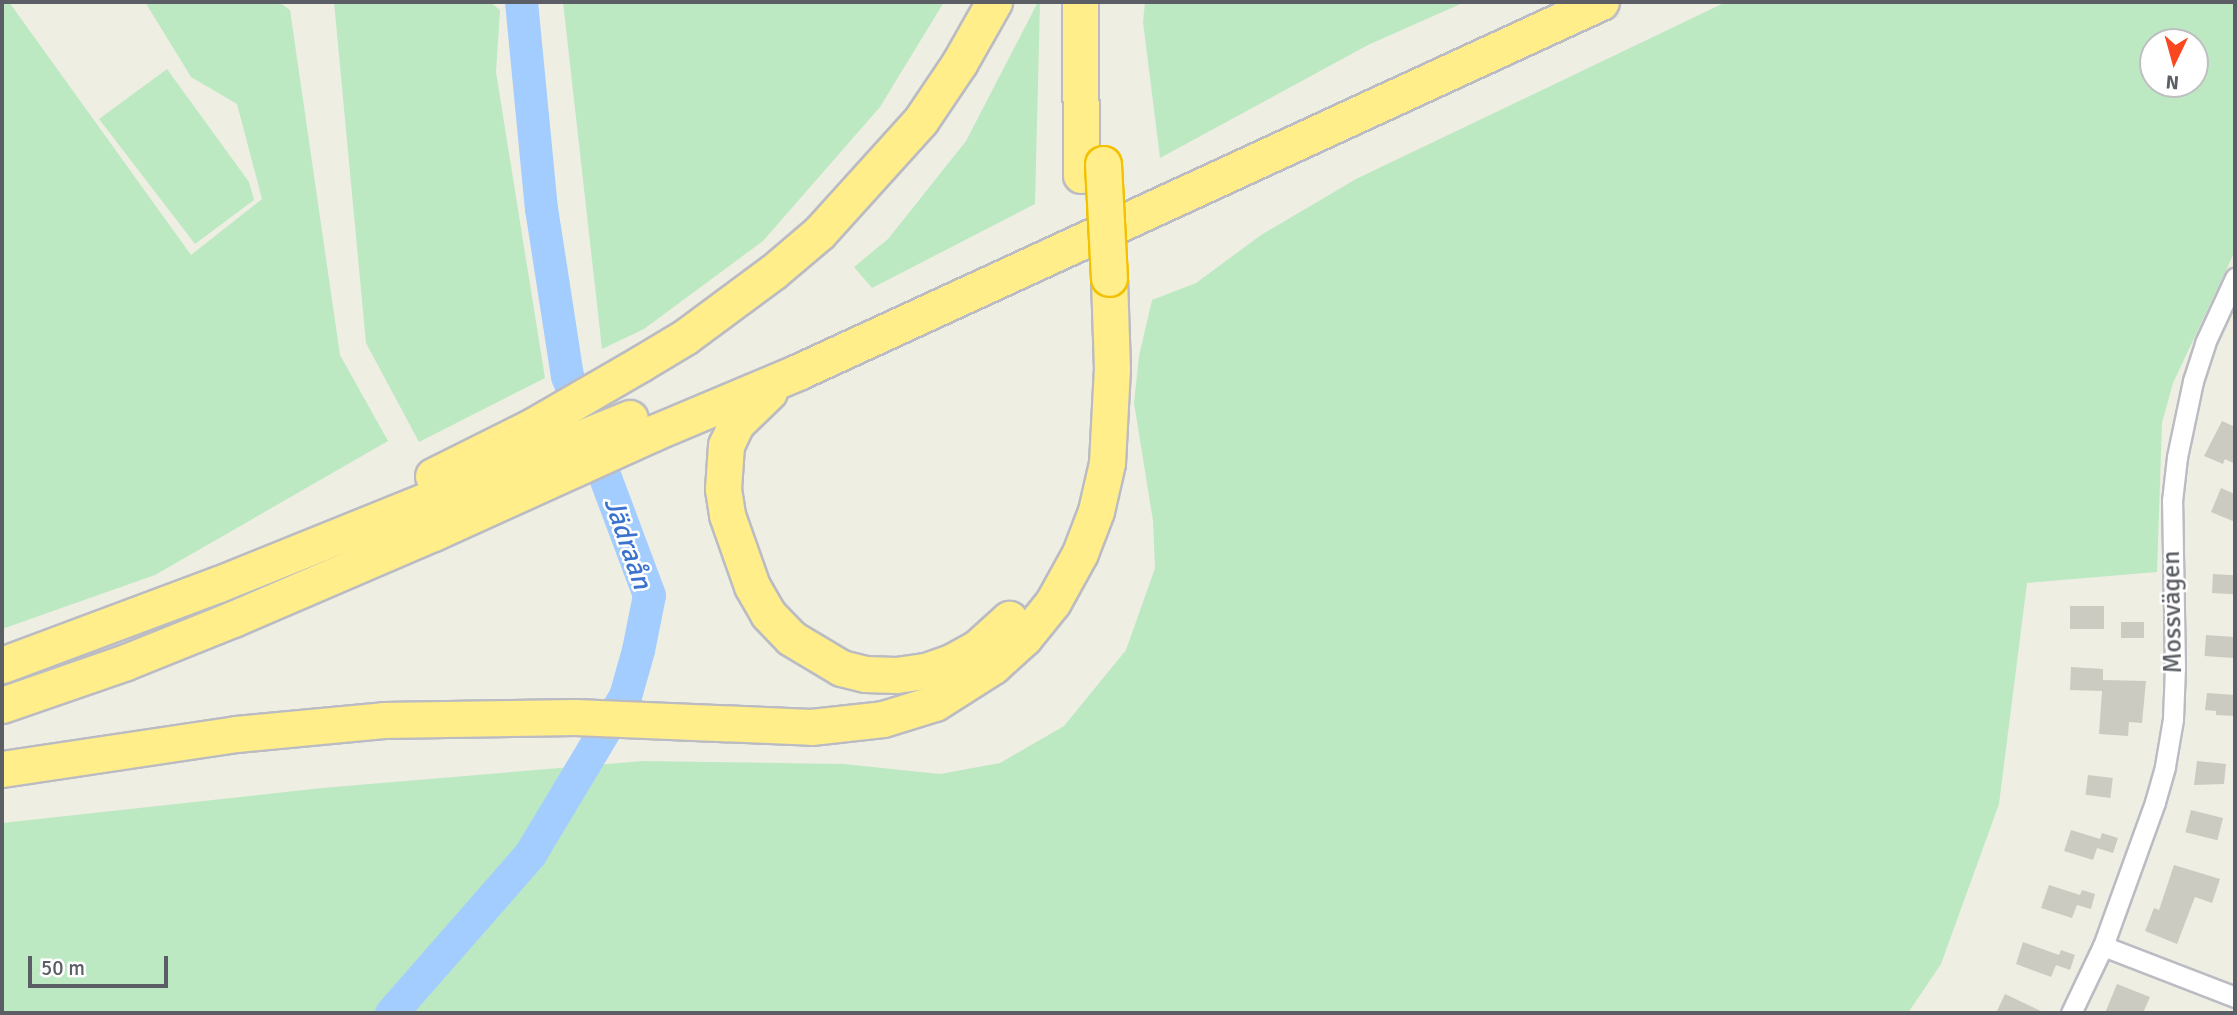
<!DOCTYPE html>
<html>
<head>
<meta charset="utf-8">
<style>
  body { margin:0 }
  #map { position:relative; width:2237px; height:1015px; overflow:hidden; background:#efeee3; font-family:Signika,sans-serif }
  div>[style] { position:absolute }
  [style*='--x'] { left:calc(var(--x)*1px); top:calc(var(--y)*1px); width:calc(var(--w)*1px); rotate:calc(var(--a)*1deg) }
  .green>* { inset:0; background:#bde9c2 }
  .river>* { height:33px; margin:-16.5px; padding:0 16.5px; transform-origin:16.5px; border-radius:16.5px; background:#a3cdff }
  .building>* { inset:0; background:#cccbc2; transform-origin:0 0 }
  .roads { filter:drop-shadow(2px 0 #bbbcc3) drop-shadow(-2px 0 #bbbcc3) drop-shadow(0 2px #bbbcc3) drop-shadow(0 -2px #bbbcc3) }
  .street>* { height:19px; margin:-9.5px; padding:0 9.5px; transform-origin:9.5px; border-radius:9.5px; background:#fff }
  .highway>* { height:35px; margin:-17.5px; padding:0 17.5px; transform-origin:17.5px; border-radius:17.5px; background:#ffee8a }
  .bridges { filter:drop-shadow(2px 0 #f2c100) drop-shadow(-2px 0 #f2c100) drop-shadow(0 2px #f2c100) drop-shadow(0 -2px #f2c100) }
  .highway-bridge>* { height:35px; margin:-17.5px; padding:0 17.5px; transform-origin:17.5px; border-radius:17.5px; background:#ffee8a }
  span { translate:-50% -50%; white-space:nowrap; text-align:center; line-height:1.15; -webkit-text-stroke:5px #fff; paint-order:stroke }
  .street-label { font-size:26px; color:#5b5e65 }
  .water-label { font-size:28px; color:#3a72ce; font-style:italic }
  .frame { position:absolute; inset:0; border:4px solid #5b5e65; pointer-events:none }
  .north { position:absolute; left:2139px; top:28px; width:70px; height:70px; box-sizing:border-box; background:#fff; border:2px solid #bdbfc1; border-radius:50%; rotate:185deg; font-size:19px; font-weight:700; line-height:28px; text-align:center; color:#5b5e65 }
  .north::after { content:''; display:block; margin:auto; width:24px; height:32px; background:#f9481f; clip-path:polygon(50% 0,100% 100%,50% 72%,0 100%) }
  .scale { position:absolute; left:28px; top:956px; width:140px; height:32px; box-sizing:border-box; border:4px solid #5b5e65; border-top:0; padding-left:9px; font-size:21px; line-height:24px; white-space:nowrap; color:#5b5e65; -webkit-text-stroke:5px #fff; paint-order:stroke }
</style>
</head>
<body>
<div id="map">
  <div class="green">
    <i style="clip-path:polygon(2px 2px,9px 2px,191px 255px,262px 199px,237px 104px,191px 77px,145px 2px,279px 2px,290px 10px,340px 355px,388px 441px,155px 575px,2px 629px)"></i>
    <i style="clip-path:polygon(334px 2px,490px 2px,500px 10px,496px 72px,545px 378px,419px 442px,366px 343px)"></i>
    <i style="clip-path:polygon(563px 2px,944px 2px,880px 107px,763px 241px,644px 329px,602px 349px)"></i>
    <i style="clip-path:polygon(1038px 2px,1040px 2px,1035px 204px,872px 288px,854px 267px,888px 239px,966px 141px)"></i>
    <i style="clip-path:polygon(1145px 2px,1465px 2px,1368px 45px,1160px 158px,1143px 22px)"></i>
    <i style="clip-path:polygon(evenodd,1726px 2px,2235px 2px,2235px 251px,2173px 383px,2162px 423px,2157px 572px,2027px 583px,1999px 804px,1941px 964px,1908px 1013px,2px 1013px,2px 823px,322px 788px,643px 761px,844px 764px,940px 774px,1000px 763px,1064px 726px,1126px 650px,1155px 568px,1153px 521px,1134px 403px,1139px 356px,1152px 300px,1196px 283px,1261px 235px,1356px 179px,1726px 2px,2153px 42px,2195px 42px,2195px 84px,2153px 84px,2153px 42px)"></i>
    <i style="clip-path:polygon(167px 69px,249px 182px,254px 200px,195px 244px,99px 119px)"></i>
  </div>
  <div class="river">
    <i style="--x:391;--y:1013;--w:211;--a:-48.8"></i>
    <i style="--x:530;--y:854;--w:184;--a:-59"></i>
    <i style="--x:625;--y:696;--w:48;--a:-74.2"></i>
    <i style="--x:638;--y:650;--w:56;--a:-78.7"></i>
    <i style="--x:649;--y:595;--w:234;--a:-110.5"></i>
    <i style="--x:567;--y:376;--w:169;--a:-98.8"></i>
    <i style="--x:541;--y:209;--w:208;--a:-95.5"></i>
  </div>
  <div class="building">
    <i style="clip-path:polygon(2222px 421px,2235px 427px,2235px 464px,2225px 459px,2223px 464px,2204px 456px)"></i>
    <i style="clip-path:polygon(2221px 488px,2235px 494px,2235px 522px,2211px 512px)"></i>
    <i style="left:2213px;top:574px;width:22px;height:19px;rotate:3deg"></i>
    <i style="left:2070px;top:606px;width:34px;height:23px"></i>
    <i style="left:2121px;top:622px;width:23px;height:16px"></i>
    <i style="left:2206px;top:635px;width:29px;height:21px;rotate:4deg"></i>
    <i style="clip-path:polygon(2071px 667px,2103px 669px,2103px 680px,2146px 681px,2142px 723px,2129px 722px,2128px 736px,2099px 734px,2102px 691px,2070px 690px)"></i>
    <i style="clip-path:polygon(2207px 693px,2235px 695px,2235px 716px,2216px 715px,2216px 711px,2205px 710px)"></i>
    <i style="clip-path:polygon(2197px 761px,2226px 764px,2224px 784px,2194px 785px)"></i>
    <i style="left:2088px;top:775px;width:25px;height:20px;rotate:7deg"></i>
    <i style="left:2191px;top:810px;width:33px;height:23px;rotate:14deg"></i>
    <i style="clip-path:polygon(2071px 830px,2100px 839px,2102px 833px,2118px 838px,2113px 853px,2097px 848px,2093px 860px,2064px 851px)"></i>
    <i style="clip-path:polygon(2174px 865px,2220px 879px,2212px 903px,2195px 897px,2177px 944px,2145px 931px,2154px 908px,2159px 910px)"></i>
    <i style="clip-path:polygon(2049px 885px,2080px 895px,2082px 890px,2095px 894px,2091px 909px,2077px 905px,2072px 918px,2041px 908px)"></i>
    <i style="clip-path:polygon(2023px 942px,2059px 955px,2061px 950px,2075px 955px,2070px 970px,2056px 965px,2051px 977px,2016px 964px)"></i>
    <i style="clip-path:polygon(2117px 984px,2150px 997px,2143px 1013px,2105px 1013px)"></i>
    <i style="clip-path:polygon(2005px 994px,2045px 1013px,1996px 1013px)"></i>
  </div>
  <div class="roads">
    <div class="street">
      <i style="--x:2103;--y:946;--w:142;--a:21.1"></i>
      <i style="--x:2071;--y:1013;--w:74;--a:-64.5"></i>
      <i style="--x:2103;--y:946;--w:153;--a:-70.1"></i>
      <i style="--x:2155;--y:802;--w:37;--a:-74"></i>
      <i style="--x:2165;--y:766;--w:48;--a:-80.3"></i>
      <i style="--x:2173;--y:719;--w:51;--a:-87.8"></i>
      <i style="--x:2175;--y:668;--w:167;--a:-91"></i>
      <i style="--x:2172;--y:501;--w:44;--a:-83.5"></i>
      <i style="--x:2177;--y:457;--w:78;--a:-78.1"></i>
      <i style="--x:2193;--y:381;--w:40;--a:-72"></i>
      <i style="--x:2205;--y:343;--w:72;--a:-65.2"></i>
    </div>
    <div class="highway">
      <i style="--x:1080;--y:2;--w:173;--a:89.7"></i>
      <i style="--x:769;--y:392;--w:46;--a:135.9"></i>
      <i style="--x:736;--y:424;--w:23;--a:115"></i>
      <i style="--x:726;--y:445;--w:44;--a:93.9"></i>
      <i style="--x:723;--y:489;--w:26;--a:81"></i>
      <i style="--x:727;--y:515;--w:75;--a:70.6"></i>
      <i style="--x:752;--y:586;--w:32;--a:60"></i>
      <i style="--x:768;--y:614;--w:33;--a:46"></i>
      <i style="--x:791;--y:638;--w:58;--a:31"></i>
      <i style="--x:841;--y:668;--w:25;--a:14"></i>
      <i style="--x:865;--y:674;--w:31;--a:2"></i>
      <i style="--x:896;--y:675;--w:30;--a:-8"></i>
      <i style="--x:926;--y:671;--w:29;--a:-20"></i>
      <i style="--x:953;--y:661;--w:29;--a:-29"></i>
      <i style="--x:978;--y:647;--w:42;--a:-42.1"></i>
      <i style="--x:433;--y:476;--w:112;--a:-26.6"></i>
      <i style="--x:533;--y:426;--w:124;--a:-30.1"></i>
      <i style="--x:640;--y:364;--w:52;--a:-31"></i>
      <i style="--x:685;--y:337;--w:109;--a:-36.5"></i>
      <i style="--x:773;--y:272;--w:60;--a:-40.3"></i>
      <i style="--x:819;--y:233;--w:152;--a:-47.9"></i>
      <i style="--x:921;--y:120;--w:70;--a:-56.1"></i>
      <i style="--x:960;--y:62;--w:69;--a:-60.5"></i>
      <i style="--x:2;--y:665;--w:232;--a:-20.5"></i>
      <i style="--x:219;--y:584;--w:443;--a:-22"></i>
      <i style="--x:2;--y:705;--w:131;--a:-19.1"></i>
      <i style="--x:126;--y:662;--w:115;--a:-21.9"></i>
      <i style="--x:233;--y:619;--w:218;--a:-23.3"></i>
      <i style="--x:433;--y:533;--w:242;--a:-24.4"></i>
      <i style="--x:653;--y:433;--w:157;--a:-22.8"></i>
      <i style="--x:798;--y:372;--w:884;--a:-24.74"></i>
      <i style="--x:2;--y:769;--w:237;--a:-8.5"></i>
      <i style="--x:236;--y:734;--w:148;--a:-5.4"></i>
      <i style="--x:383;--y:720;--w:192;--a:-0.9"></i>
      <i style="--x:575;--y:717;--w:236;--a:2.4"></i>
      <i style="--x:811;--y:727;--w:72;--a:-6.3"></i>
      <i style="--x:883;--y:719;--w:54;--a:-17.1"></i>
      <i style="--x:935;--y:703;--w:69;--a:-32.5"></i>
      <i style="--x:993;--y:666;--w:42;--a:-42.1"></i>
      <i style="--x:1024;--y:638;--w:46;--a:-51.1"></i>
      <i style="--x:1053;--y:602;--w:56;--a:-61.1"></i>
      <i style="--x:1080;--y:553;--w:45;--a:-69.1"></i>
      <i style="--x:1096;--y:511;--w:49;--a:-77.1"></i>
      <i style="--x:1107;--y:463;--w:94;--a:-87"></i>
      <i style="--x:1112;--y:369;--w:91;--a:-91.9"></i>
    </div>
  </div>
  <div class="bridges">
    <div class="highway-bridge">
      <i style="--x:1103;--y:164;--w:114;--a:87"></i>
    </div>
  </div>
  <div class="street-label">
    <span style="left:2173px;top:612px;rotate:-91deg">Mossvägen</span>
  </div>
  <div class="water-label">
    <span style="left:628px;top:543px;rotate:71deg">Jädraån</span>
  </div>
  <div class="frame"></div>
  <div class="north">N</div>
  <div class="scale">50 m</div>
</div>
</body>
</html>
